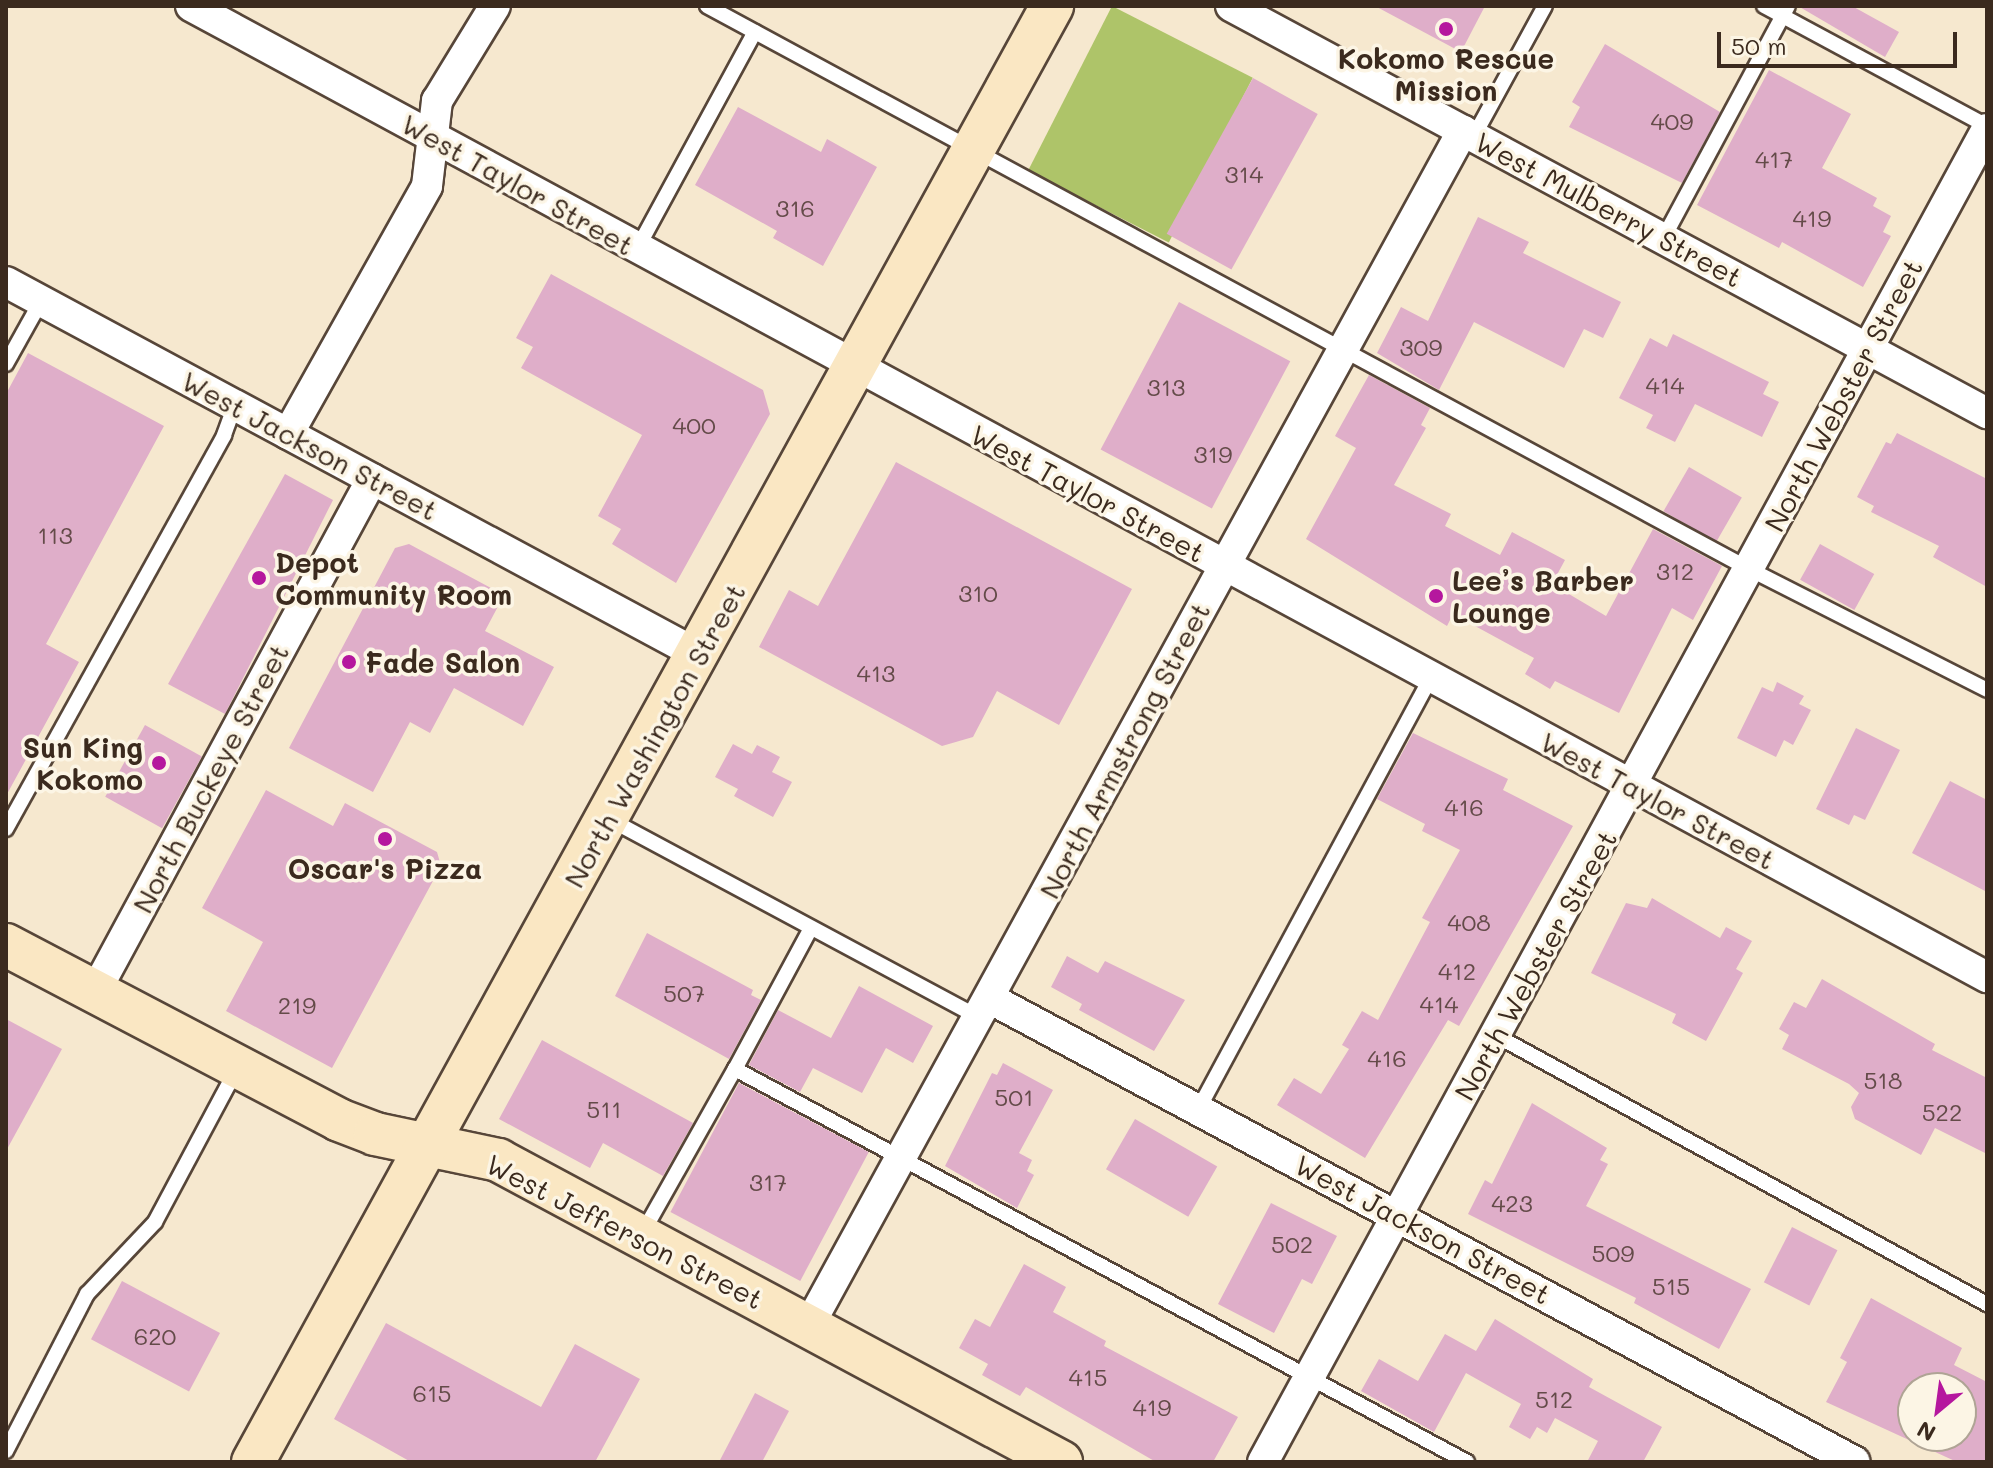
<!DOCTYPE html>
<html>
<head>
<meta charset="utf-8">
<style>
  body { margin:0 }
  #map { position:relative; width:1993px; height:1468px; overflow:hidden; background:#f6e8cf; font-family:Mali,sans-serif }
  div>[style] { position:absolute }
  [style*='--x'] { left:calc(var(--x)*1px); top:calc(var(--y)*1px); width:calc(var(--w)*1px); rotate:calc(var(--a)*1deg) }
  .green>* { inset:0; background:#aec469; transform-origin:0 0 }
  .building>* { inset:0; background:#dfaec9; transform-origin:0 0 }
  .roads { filter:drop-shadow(2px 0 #574639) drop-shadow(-2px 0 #574639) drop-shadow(0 2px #574639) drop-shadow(0 -2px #574639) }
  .lane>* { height:14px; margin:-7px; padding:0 7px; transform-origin:7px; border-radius:7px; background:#fff }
  .street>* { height:30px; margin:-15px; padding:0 15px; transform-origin:15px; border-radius:15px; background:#fff }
  .secondary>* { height:42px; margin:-21px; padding:0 21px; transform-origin:21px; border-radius:21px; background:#fae7c3 }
  .dots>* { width:22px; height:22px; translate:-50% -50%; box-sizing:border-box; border:4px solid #fcf5e5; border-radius:50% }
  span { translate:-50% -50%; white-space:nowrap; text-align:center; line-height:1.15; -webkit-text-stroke:7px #fcf5e5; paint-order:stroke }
  .number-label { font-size:24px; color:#644b49 }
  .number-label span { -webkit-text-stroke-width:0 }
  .poi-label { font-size:28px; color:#3b2a1e; font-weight:700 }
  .left { translate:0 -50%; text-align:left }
  .right { translate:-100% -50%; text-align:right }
  .street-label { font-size:28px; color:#3b2a1e }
  .frame { position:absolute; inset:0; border:8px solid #3b2a1e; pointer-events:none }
  .north { position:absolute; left:1897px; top:1372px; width:80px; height:80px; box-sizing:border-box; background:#fcf5e5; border:2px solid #afa495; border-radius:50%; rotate:209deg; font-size:22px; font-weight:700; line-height:32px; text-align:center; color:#3b2a1e }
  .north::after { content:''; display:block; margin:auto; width:28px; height:36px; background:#b5179e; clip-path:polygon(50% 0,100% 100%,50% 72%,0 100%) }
  .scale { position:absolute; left:1717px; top:32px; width:240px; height:36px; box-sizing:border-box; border:4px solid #3b2a1e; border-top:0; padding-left:10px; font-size:24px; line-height:28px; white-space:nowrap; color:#3b2a1e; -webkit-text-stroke:6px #fcf5e5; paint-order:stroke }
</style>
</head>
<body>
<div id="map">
  <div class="green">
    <i style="left:1112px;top:6px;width:158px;height:185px;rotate:27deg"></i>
  </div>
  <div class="building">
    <i style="clip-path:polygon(1375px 6px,1485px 6px,1461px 52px)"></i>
    <i style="clip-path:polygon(1798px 6px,1852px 6px,1899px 32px,1885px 57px)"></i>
    <i style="clip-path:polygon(1605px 44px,1720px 112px,1682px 183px,1569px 127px,1580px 107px,1572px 102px)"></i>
    <i style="clip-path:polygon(1769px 70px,1851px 114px,1822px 168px,1877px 198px,1873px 206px,1891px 216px,1883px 232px,1891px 236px,1863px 287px,1782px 242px,1779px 248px,1697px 205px)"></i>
    <i style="left:1253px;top:78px;width:74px;height:178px;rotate:29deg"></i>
    <i style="clip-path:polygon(738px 107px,821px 152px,827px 139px,877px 167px,823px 266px,773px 238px,777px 231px,695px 185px)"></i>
    <i style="clip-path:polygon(1478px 217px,1529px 242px,1523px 253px,1621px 302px,1603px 338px,1584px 329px,1564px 368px,1474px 322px,1439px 390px,1377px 353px,1401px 307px,1428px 321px)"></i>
    <i style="clip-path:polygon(551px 274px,763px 390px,770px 414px,676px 583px,612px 544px,621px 529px,598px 516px,642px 435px,521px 368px,533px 347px,516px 338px)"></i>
    <i style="left:1179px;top:302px;width:126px;height:167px;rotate:28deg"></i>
    <i style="clip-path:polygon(1673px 334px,1769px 382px,1763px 394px,1779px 402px,1762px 437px,1695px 404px,1675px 442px,1646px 428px,1653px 415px,1619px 398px,1650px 338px,1667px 347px)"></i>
    <i style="clip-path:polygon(28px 353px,164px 426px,46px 644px,79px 662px,6px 796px,6px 394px)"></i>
    <i style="clip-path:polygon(1369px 375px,1430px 408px,1421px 425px,1426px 428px,1394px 485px,1451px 514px,1445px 526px,1500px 555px,1512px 532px,1565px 560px,1552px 584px,1606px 616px,1653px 529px,1722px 566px,1693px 620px,1672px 608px,1619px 713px,1555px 681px,1550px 689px,1525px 674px,1534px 658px,1453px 614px,1447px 626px,1306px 539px,1356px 448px,1335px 436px)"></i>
    <i style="clip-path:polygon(1897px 433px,1987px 479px,1987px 587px,1933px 557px,1939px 546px,1871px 512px,1874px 506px,1857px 497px,1886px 442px,1891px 444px)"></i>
    <i style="clip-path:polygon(896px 462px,1132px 589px,1059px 725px,997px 691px,973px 737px,942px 746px,759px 647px,789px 590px,818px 606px)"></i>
    <i style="left:1689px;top:467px;width:61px;height:51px;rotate:30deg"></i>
    <i style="clip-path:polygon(285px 474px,333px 500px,225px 714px,168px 684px)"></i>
    <i style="clip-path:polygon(409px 544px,504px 595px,485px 631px,554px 667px,523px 726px,454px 688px,430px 733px,410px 722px,373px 792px,289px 748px,395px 548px)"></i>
    <i style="left:1820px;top:544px;width:62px;height:41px;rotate:29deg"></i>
    <i style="clip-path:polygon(1777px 682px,1804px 696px,1799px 704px,1811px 710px,1793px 745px,1784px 740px,1776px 757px,1737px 738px,1762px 687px,1773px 692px)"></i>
    <i style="left:145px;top:725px;width:65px;height:82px;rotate:29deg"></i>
    <i style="clip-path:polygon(1856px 728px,1900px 750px,1865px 820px,1854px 815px,1849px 825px,1816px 809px)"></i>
    <i style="clip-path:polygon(1413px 733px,1508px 779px,1503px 790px,1573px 826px,1459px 1026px,1448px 1020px,1365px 1158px,1277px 1105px,1294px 1078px,1321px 1094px,1349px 1049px,1342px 1045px,1362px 1011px,1378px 1020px,1430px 922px,1422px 918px,1460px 850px,1422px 831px,1425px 824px,1377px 799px)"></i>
    <i style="clip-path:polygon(733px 744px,752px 754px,757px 745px,780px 757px,772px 772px,792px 782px,773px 817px,734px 796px,738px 789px,715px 777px)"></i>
    <i style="clip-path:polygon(1950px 781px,1987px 800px,1987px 892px,1912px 853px)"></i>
    <i style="clip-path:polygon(266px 790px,333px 826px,345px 803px,437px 852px,441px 866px,332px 1068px,226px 1011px,263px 942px,202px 908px)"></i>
    <i style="clip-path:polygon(1652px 898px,1720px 938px,1726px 927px,1752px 941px,1736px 969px,1743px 973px,1706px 1041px,1672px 1023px,1676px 1014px,1591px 973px,1626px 903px,1647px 908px)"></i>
    <i style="clip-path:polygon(647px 933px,753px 990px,751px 995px,761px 1000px,729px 1059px,615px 996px)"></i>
    <i style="clip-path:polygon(1067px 956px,1098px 973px,1105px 961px,1185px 1000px,1154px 1051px,1079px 1010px,1082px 1004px,1051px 987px)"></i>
    <i style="clip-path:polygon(1822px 979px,1935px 1044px,1932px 1050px,1987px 1078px,1987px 1154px,1935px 1128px,1921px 1155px,1855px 1119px,1851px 1107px,1859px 1093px,1849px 1084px,1782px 1049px,1789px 1035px,1779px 1029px,1794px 1002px,1806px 1008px)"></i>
    <i style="clip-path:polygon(859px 986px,933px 1026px,913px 1063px,886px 1048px,862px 1093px,813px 1068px,800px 1092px,749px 1065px,778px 1010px,831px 1038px)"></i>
    <i style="clip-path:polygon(6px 1019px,62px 1049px,6px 1151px)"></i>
    <i style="clip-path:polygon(542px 1040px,693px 1123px,663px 1176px,603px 1143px,590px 1168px,499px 1119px)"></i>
    <i style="clip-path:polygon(1003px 1063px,1053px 1090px,1019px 1153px,1032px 1160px,1027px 1171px,1034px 1175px,1017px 1208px,945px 1166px,992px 1073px,997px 1075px)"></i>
    <i style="left:739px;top:1083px;width:147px;height:146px;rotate:28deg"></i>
    <i style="clip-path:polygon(1532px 1103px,1607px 1148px,1600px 1160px,1608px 1164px,1586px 1206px,1751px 1289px,1719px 1349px,1634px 1303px,1636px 1298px,1468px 1214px,1485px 1180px,1492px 1184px)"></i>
    <i style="left:1135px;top:1119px;width:95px;height:58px;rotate:30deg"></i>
    <i style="clip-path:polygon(1271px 1203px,1337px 1236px,1312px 1284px,1302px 1279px,1274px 1333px,1218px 1304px)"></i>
    <i style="left:1792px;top:1227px;width:51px;height:62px;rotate:27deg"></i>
    <i style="clip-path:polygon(1024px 1264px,1066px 1287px,1053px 1312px,1106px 1341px,1104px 1346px,1238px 1417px,1213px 1462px,1156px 1462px,1026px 1387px,1020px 1396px,982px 1375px,988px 1364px,959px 1348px,975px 1319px,990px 1327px)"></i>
    <i style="left:122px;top:1281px;width:111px;height:66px;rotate:28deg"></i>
    <i style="clip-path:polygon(evenodd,1871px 1298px,1962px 1348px,1954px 1365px,1987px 1382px,1987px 1462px,1957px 1462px,1826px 1402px,1847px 1362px,1840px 1358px,1871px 1298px,1913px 1388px,1961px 1388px,1961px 1436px,1913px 1436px,1913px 1388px)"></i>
    <i style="clip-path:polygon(1495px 1319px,1593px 1379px,1589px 1387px,1662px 1427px,1643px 1462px,1587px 1462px,1598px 1441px,1555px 1418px,1547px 1433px,1537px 1427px,1530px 1439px,1509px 1427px,1521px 1404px,1466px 1373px,1434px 1432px,1361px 1391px,1379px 1359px,1418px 1381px,1445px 1334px,1476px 1351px)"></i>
    <i style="clip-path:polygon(386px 1323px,541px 1407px,575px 1344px,640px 1379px,595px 1462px,411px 1462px,334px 1419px)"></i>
    <i style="clip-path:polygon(755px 1393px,789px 1411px,762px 1462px,719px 1462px)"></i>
  </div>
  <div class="roads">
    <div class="lane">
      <i style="--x:707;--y:6;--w:1184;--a:28.38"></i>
      <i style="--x:1749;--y:569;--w:267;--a:26.9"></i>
      <i style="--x:1764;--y:6;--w:253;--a:28.3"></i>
      <i style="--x:1474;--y:136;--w:148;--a:-61.4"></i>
      <i style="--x:1663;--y:239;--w:264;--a:-61.8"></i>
      <i style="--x:637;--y:249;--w:247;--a:-61.5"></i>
      <i style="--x:6;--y:364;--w:72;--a:-60.9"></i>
      <i style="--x:609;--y:819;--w:420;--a:28.2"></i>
      <i style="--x:6;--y:829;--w:450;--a:-61"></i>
      <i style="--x:224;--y:435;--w:32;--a:-70"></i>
      <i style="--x:811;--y:928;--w:160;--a:118.3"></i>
      <i style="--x:735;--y:1069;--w:831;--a:28.23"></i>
      <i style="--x:1497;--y:1036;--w:559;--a:28.68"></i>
      <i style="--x:1198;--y:1110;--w:491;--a:-61.7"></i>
      <i style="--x:643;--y:1232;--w:187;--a:-60.6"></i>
      <i style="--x:6;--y:1451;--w:177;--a:-62.7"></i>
      <i style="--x:87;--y:1294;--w:99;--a:-46.6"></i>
      <i style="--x:155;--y:1222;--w:172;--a:-61.9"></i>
    </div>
    <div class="street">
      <i style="--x:191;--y:6;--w:2042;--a:28.4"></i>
      <i style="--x:1231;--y:6;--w:859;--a:28.3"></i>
      <i style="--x:6;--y:282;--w:787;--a:28.29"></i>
      <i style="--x:288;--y:434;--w:284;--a:-60.7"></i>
      <i style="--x:427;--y:186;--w:86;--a:-83.3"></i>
      <i style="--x:437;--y:101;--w:111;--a:-58.6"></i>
      <i style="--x:95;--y:992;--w:583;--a:-61.63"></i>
      <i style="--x:989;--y:998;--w:982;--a:28.18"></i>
      <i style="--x:808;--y:1327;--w:1364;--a:-61.31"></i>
      <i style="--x:1263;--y:1462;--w:1517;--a:-61.49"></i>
    </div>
    <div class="secondary">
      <i style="--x:6;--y:945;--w:376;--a:27.7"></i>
      <i style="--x:339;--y:1120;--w:39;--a:21"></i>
      <i style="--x:375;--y:1134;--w:126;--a:11.9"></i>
      <i style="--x:498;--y:1160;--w:639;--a:28.21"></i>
      <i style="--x:253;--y:1462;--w:1661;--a:-61.24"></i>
    </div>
  </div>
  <div class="dots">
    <i style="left:1446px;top:29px;background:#b5179e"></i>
    <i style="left:259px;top:578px;background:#b5179e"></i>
    <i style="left:1436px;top:596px;background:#b5179e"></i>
    <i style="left:349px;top:662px;background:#b5179e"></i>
    <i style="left:159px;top:763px;background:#b5179e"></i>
    <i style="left:385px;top:839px;background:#b5179e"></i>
  </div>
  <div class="number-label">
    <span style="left:1672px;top:121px">409</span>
    <span style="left:1774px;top:159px">417</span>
    <span style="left:1244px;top:174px">314</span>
    <span style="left:795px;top:208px">316</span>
    <span style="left:1812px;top:218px">419</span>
    <span style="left:1421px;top:347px">309</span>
    <span style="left:1665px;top:385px">414</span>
    <span style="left:1166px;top:387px">313</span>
    <span style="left:694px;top:425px">400</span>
    <span style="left:1213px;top:454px">319</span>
    <span style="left:55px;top:535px">113</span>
    <span style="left:1675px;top:571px">312</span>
    <span style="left:978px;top:593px">310</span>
    <span style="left:876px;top:673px">413</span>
    <span style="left:1464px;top:807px">416</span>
    <span style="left:1469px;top:922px">408</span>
    <span style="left:1457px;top:971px">412</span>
    <span style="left:684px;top:993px">507</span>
    <span style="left:1439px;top:1004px">414</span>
    <span style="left:297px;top:1005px">219</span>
    <span style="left:1387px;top:1058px">416</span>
    <span style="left:1883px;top:1080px">518</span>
    <span style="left:1014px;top:1097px">501</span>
    <span style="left:604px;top:1109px">511</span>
    <span style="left:1942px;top:1112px">522</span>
    <span style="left:768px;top:1182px">317</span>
    <span style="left:1512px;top:1203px">423</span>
    <span style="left:1292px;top:1244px">502</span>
    <span style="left:1613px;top:1253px">509</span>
    <span style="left:1671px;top:1286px">515</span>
    <span style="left:155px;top:1336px">620</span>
    <span style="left:1088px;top:1377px">415</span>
    <span style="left:432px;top:1393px">615</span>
    <span style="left:1554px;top:1399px">512</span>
    <span style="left:1152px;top:1407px">419</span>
  </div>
  <div class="poi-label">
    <span style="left:1446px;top:74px">Kokomo Rescue<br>Mission</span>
    <span class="left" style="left:275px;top:578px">Depot<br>Community Room</span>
    <span class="left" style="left:1452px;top:596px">Lee’s Barber<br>Lounge</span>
    <span class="left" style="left:365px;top:662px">Fade Salon</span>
    <span class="right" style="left:143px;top:763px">Sun King<br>Kokomo</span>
    <span style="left:385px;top:868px">Oscar's Pizza</span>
  </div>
  <div class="street-label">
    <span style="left:518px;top:184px;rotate:29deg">West Taylor Street</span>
    <span style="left:1609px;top:209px;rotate:28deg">West Mulberry Street</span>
    <span style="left:1843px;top:395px;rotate:-62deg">North Webster Street</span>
    <span style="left:310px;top:445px;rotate:28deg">West Jackson Street</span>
    <span style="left:1088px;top:493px;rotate:28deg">West Taylor Street</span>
    <span style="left:654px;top:735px;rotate:-61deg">North Washington Street</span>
    <span style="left:1124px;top:750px;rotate:-62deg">North Armstrong Street</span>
    <span style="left:210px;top:778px;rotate:-62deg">North Buckeye Street</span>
    <span style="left:1658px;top:800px;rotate:28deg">West Taylor Street</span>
    <span style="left:1535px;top:965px;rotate:-61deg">North Webster Street</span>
    <span style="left:1423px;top:1229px;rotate:28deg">West Jackson Street</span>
    <span style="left:625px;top:1231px;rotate:27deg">West Jefferson Street</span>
  </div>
  <div class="frame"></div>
  <div class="north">N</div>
  <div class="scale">50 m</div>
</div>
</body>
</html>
